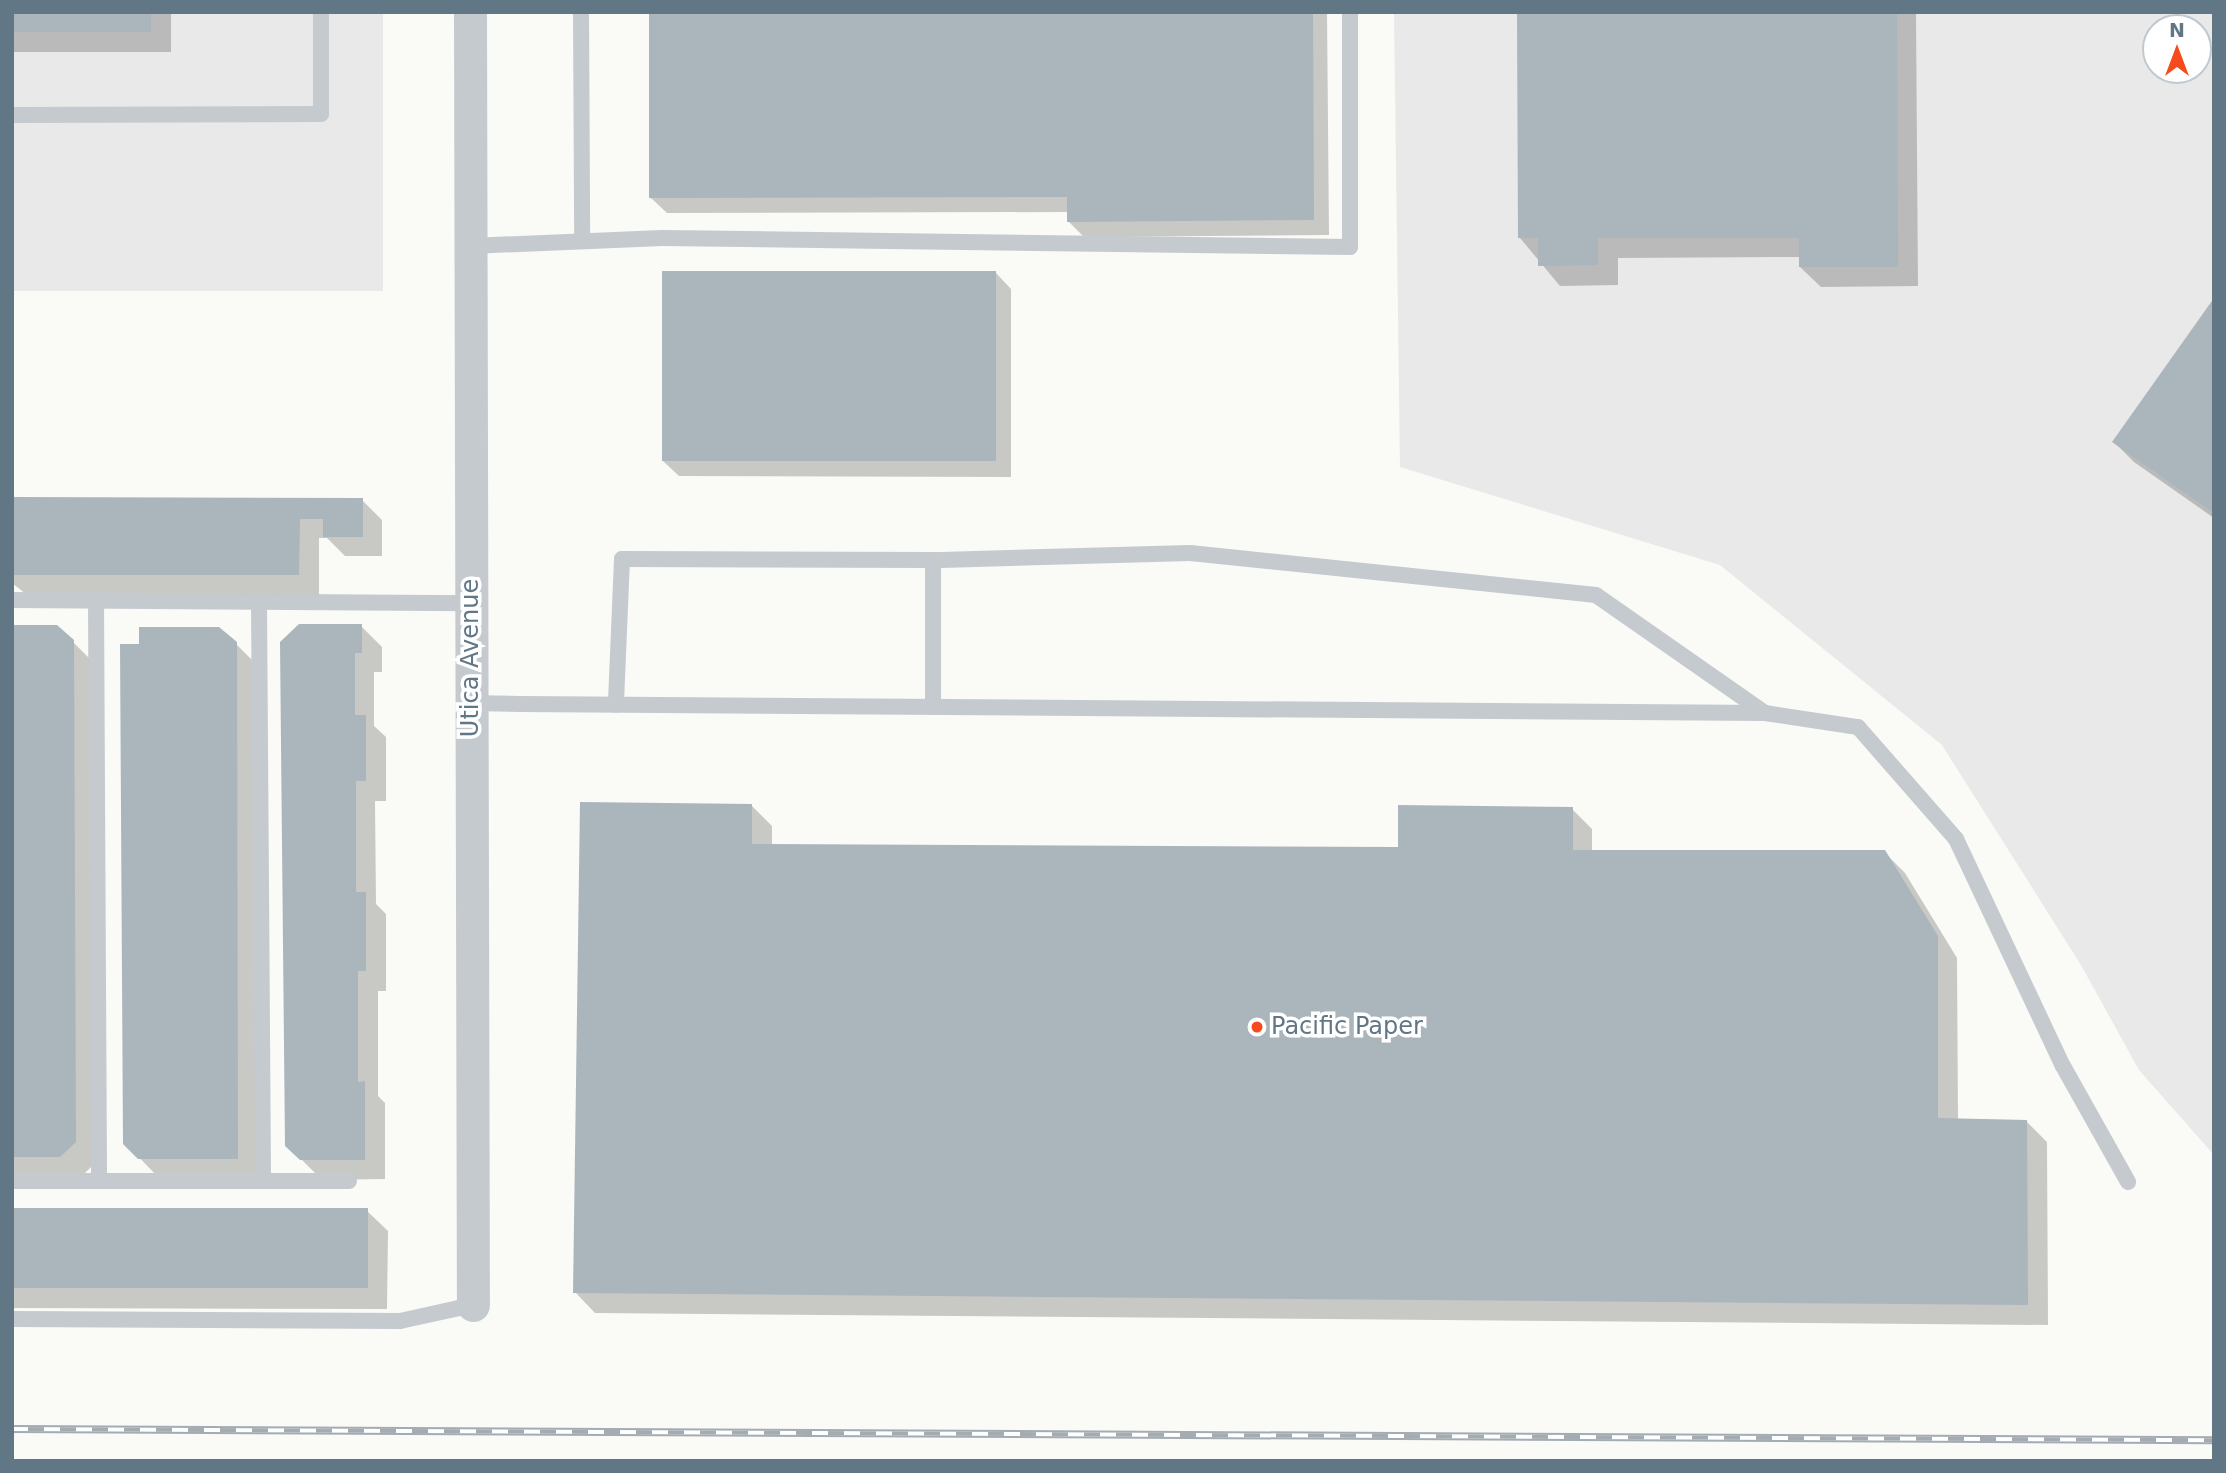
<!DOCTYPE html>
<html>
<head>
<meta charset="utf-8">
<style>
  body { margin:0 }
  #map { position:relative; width:2226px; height:1473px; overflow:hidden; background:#fafaf7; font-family:"DejaVu Sans",sans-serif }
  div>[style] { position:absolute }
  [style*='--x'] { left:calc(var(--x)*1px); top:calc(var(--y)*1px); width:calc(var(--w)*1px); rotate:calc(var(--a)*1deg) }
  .built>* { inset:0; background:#e8e9e8; transform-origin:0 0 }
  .shadow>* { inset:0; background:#0003; transform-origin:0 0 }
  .building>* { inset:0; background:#abb5bc; transform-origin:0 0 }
  .lane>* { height:16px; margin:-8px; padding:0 8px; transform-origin:8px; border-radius:8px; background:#c5cace }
  .street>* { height:33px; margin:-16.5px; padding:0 16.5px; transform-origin:16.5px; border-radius:16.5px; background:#c5cace }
  .rail>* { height:8px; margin-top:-4px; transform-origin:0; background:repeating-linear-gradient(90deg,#fff 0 16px,#a3acb2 0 32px); box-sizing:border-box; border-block:2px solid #a3acb2 }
  .dots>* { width:19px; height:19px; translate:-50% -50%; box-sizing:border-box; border:4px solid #fff; border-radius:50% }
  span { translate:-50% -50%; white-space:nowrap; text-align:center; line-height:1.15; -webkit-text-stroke:7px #fff; paint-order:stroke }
  .street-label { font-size:24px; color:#627786 }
  .poi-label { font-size:24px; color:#627786 }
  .left { translate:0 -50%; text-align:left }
  .frame { position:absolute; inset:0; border:14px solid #627786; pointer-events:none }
  .north { position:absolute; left:2142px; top:14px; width:70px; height:70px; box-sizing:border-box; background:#fff; border:2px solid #c0c9cf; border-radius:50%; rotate:0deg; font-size:19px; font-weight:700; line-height:28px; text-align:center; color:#627786 }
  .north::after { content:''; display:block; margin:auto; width:24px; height:32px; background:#f54b1c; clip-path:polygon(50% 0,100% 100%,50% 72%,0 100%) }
</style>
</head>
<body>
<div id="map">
  <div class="built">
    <i style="left:12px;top:12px;width:371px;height:279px"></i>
    <i style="clip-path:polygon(evenodd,1394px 12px,2214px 12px,2214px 1155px,2139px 1070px,2081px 965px,1942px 745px,1720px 565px,1400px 467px,1394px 12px,2156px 28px,2198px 28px,2198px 70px,2156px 70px,2156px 28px)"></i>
  </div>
  <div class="shadow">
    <i style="left:12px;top:12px;width:159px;height:40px"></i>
    <i style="clip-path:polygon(650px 12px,1327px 12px,1329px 235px,1084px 237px,1068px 221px,1068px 212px,667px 213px,651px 198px)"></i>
    <i style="clip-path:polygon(1519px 12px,1916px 12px,1918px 286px,1821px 287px,1800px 267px,1800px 257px,1618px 258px,1618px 285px,1560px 286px,1520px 238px)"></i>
    <i style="clip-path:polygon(996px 273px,1011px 289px,1011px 477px,679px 476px,663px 461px)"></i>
    <i style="clip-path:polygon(2214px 301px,2214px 518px,2134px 462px,2114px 442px)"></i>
    <i style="clip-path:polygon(12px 499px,362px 500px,382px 520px,382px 556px,345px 556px,327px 538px,319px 538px,319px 595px,26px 594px,12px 583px)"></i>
    <i style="clip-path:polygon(361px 626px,382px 647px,382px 672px,374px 672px,374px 726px,386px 737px,386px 801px,375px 801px,376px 904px,386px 914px,386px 991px,378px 991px,378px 1096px,385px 1103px,385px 1179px,322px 1180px,287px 1145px,282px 643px)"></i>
    <i style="clip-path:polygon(12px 627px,73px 642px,93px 662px,95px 1163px,81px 1177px,12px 1177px)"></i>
    <i style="clip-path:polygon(236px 644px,257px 665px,258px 1179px,160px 1179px,125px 1143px,141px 646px)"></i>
    <i style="clip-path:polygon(752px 806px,772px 826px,772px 846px,1400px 849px,1572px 809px,1592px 829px,1592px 851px,1884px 852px,1905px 873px,1957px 958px,1958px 1120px,2026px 1121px,2047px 1142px,2048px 1325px,595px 1313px,575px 1292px)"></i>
    <i style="clip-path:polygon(12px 1210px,367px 1211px,388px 1231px,387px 1309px,12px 1308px)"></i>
  </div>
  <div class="building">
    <i style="left:12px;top:12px;width:139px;height:20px"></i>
    <i style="clip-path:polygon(649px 12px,1313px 12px,1314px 220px,1067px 222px,1067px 197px,649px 198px)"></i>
    <i style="clip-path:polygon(1517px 12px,1897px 12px,1898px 267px,1799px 267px,1799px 238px,1598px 238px,1598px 265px,1538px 266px,1538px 238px,1518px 238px)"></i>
    <i style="left:662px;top:271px;width:334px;height:190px"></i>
    <i style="clip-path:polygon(2214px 298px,2214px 513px,2112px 442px)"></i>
    <i style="clip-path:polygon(12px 497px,363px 498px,363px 537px,323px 537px,323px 519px,300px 519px,299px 575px,12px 575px)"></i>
    <i style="clip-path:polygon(299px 624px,362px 624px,362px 653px,355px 653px,355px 715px,366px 715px,366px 781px,356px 781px,356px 892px,366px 892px,366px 971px,358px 971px,358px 1082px,365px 1081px,365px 1160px,300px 1160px,285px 1146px,280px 642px)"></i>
    <i style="clip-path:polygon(12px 625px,57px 625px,74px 640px,76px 1142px,60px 1157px,12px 1157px)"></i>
    <i style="clip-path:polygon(139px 627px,219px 627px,237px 642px,238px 1159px,138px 1159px,123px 1144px,120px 644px,139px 644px)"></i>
    <i style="clip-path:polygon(580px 802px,752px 804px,752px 844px,1398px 847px,1398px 805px,1573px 807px,1573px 850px,1885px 850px,1938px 936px,1938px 1118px,2027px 1120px,2028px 1305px,573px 1293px)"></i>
    <i style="left:12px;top:1208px;width:356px;height:80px"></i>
  </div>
  <div class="lane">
    <i style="--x:581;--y:12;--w:229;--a:89.7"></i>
    <i style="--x:12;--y:115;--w:309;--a:-0.2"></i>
    <i style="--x:321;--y:114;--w:102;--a:-90"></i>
    <i style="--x:470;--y:246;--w:192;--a:-2.4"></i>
    <i style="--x:662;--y:238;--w:688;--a:0.75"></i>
    <i style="--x:1350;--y:247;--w:235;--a:-90"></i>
    <i style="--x:933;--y:560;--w:147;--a:90"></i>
    <i style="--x:12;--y:600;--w:459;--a:0.4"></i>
    <i style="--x:96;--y:600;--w:581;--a:89.7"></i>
    <i style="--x:259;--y:602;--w:579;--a:89.6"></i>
    <i style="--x:471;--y:703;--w:49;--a:1.2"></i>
    <i style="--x:520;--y:704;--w:1245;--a:0.41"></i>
    <i style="--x:1765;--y:713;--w:206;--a:-145.1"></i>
    <i style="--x:1596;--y:595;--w:408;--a:-174.1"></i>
    <i style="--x:1190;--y:553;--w:257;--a:178.4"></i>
    <i style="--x:933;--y:560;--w:311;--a:-179.8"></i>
    <i style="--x:622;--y:559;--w:146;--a:92.4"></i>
    <i style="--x:1765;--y:713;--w:94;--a:8.6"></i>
    <i style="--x:1858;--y:727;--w:149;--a:48.8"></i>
    <i style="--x:1956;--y:839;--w:251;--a:64.8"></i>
    <i style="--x:2063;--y:1066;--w:133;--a:60.7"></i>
    <i style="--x:12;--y:1181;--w:337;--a:0"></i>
    <i style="--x:12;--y:1319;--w:388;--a:0.3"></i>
    <i style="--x:400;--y:1321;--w:75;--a:-12.4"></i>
  </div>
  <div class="street">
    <i style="--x:470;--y:12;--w:1293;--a:89.87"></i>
  </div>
  <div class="rail">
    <i style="--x:12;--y:1429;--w:2202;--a:0.29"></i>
  </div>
  <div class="dots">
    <i style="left:1257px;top:1027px;background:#f54b1c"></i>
  </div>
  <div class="street-label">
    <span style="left:471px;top:658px;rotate:-90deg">Utica Avenue</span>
  </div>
  <div class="poi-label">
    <span class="left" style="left:1271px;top:1027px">Pacific Paper</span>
  </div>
  <div class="frame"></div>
  <div class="north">N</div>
</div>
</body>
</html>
